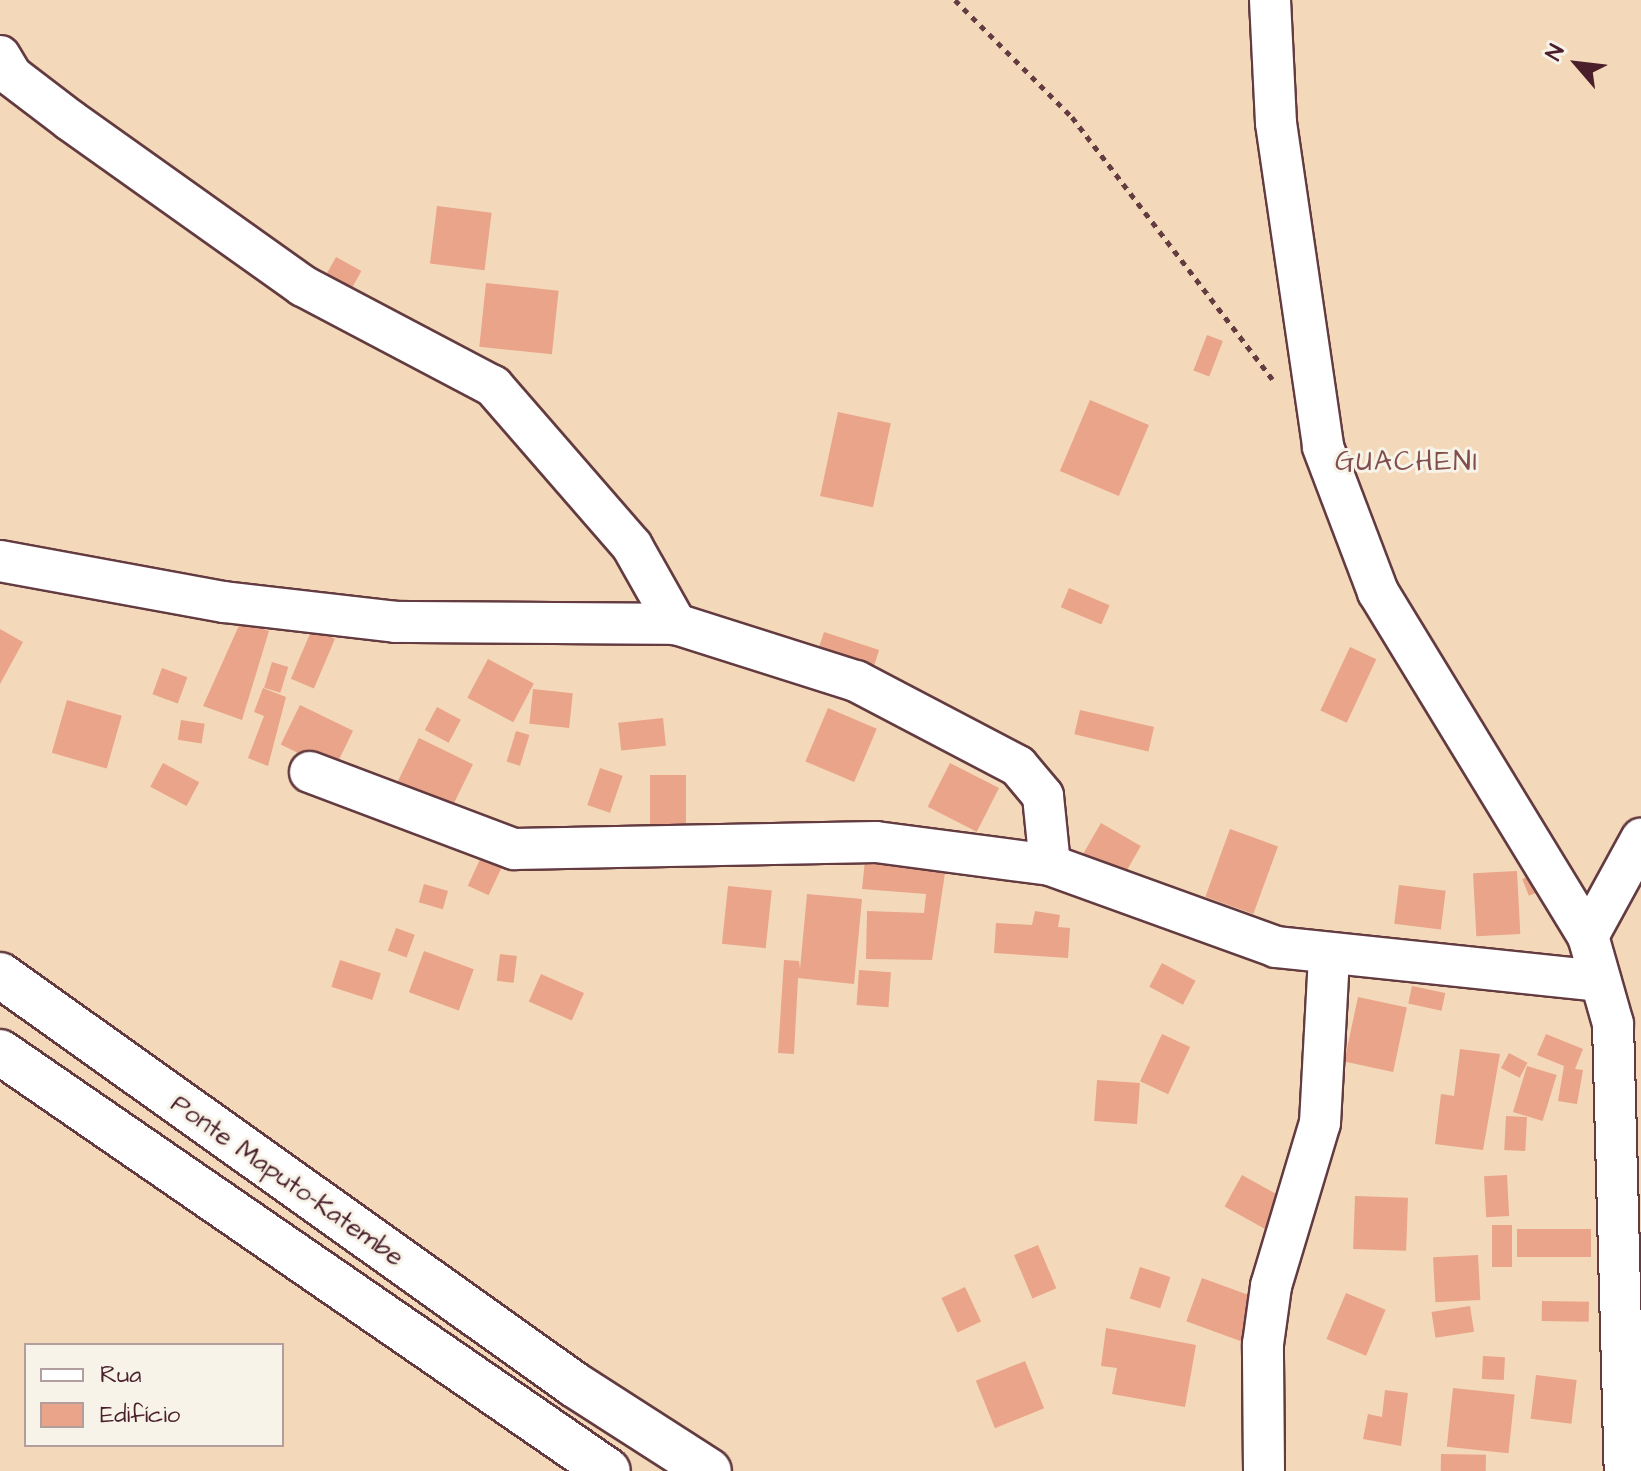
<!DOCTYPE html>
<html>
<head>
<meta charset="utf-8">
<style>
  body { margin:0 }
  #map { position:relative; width:1641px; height:1471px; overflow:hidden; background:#f3d9ba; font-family:"Architects Daughter",sans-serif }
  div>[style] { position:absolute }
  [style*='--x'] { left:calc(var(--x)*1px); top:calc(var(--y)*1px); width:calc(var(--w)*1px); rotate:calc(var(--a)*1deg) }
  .building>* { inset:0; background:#e9a489; transform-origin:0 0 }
  .path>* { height:5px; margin-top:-2.5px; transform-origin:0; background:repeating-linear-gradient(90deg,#633b40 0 6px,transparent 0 12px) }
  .roads { filter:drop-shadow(2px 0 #633b40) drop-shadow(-2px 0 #633b40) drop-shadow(0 2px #633b40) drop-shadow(0 -2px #633b40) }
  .street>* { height:40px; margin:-20px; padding:0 20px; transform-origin:20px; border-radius:20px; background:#fff }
  .highway>* { height:44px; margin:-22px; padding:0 22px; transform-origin:22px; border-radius:22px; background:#fff }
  span { translate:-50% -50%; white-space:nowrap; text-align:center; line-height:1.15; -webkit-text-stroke:6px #f7f3e8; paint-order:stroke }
  .street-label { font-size:26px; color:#4a1f2b }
  .neighbourhood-label { font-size:28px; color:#824e4c; letter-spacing:2px }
  .legend { position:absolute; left:24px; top:1343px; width:260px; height:104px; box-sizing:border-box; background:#f7f3e8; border:2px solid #b29e9c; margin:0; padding:10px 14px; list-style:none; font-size:24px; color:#4a1f2b }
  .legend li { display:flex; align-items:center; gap:16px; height:40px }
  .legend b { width:40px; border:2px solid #b29e9c }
  .north { position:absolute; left:1537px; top:24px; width:80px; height:80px; -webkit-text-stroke:6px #f7f3e8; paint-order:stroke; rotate:298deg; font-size:22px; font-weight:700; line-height:32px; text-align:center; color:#4a1f2b }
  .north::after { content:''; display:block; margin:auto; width:28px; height:36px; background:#4a1f2b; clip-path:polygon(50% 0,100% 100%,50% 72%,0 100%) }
</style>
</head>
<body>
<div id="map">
  <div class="building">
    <i style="left:437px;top:206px;width:55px;height:58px;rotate:7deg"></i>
    <i style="left:336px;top:257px;width:29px;height:26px;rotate:29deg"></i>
    <i style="left:486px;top:283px;width:73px;height:64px;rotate:6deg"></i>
    <i style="left:1207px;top:335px;width:17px;height:38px;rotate:21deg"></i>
    <i style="left:1090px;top:400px;width:64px;height:77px;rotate:23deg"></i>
    <i style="left:838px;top:412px;width:54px;height:86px;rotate:12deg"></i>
    <i style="left:1069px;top:588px;width:44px;height:21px;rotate:23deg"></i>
    <i style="clip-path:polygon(241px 621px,269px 631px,242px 720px,203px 706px)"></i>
    <i style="clip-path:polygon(0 629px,23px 642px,0 684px)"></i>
    <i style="left:312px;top:629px;width:25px;height:54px;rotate:23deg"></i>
    <i style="left:824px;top:632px;width:58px;height:29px;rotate:18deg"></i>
    <i style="left:1350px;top:647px;width:29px;height:70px;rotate:25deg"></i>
    <i style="left:488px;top:659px;width:52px;height:44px;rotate:28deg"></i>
    <i style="left:272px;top:662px;width:17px;height:27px;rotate:17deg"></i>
    <i style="left:162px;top:668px;width:27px;height:28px;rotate:20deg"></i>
    <i style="clip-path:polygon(263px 688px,286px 697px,268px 766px,248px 758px,264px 716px,254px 712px)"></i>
    <i style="left:533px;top:689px;width:40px;height:35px;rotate:6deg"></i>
    <i style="left:67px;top:700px;width:57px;height:55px;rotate:16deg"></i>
    <i style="left:300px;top:705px;width:59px;height:44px;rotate:26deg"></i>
    <i style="left:437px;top:707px;width:27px;height:26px;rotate:28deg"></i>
    <i style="left:828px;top:708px;width:53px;height:58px;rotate:23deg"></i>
    <i style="left:1080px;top:710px;width:76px;height:25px;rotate:13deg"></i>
    <i style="left:663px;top:718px;width:28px;height:45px;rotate:84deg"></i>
    <i style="left:181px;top:720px;width:24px;height:20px;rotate:9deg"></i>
    <i style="left:516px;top:731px;width:14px;height:32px;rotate:17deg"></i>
    <i style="left:419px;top:738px;width:60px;height:50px;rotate:26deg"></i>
    <i style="left:163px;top:763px;width:41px;height:27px;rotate:28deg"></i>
    <i style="left:950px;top:763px;width:55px;height:49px;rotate:27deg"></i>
    <i style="left:600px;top:768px;width:24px;height:39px;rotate:19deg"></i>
    <i style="left:650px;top:775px;width:36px;height:65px"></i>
    <i style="left:1101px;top:823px;width:46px;height:48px;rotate:30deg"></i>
    <i style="left:1230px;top:829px;width:51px;height:72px;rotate:20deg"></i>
    <i style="left:483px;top:853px;width:23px;height:36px;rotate:25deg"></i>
    <i style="clip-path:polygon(865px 860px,946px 866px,932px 960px,866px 959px,867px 911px,924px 913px,926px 894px,862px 889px)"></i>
    <i style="left:1517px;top:871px;width:63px;height:44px;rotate:87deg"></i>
    <i style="left:1537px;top:873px;width:18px;height:16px;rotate:68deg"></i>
    <i style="left:424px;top:884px;width:25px;height:19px;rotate:16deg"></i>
    <i style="left:1399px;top:885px;width:47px;height:39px;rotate:7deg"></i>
    <i style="left:728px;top:886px;width:44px;height:58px;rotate:6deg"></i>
    <i style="clip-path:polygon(807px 894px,862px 899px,854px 984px,798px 978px,794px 1054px,778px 1053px,784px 960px,799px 961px,800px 969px)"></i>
    <i style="clip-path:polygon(1035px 911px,1060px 915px,1058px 927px,1070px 928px,1068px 958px,994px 953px,996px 923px,1032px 925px)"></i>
    <i style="left:396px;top:928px;width:20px;height:24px;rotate:20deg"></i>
    <i style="left:424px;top:951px;width:53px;height:44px;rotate:20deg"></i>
    <i style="left:500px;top:954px;width:17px;height:27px;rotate:7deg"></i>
    <i style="left:340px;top:960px;width:43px;height:28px;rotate:18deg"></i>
    <i style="left:1162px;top:963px;width:38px;height:27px;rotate:28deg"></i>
    <i style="left:859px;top:970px;width:32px;height:35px;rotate:4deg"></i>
    <i style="left:541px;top:974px;width:47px;height:30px;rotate:24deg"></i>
    <i style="left:1412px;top:986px;width:34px;height:18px;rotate:12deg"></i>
    <i style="left:1358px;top:997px;width:50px;height:66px;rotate:12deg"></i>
    <i style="left:1162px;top:1034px;width:31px;height:52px;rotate:25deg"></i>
    <i style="clip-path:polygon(1546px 1034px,1583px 1049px,1575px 1069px,1583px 1070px,1577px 1104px,1558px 1101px,1564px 1066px,1537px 1055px)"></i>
    <i style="clip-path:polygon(1460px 1049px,1500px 1054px,1483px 1150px,1435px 1144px,1441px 1094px,1454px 1096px)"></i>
    <i style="left:1509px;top:1053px;width:21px;height:17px;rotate:28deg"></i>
    <i style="left:1527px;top:1066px;width:31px;height:48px;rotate:17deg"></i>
    <i style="left:1097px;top:1080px;width:43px;height:41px;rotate:4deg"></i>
    <i style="left:1506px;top:1116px;width:21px;height:34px;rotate:3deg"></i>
    <i style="left:1242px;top:1175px;width:51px;height:36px;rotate:29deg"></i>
    <i style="left:1507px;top:1175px;width:41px;height:23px;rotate:87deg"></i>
    <i style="left:1355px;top:1196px;width:53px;height:53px;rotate:2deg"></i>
    <i style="left:1492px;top:1225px;width:20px;height:42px"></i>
    <i style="left:1517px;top:1229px;width:74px;height:28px"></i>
    <i style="left:1038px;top:1245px;width:47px;height:26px;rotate:67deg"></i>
    <i style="left:1478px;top:1255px;width:45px;height:45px;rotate:87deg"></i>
    <i style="left:1140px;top:1267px;width:32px;height:33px;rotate:18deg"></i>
    <i style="left:1202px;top:1278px;width:59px;height:46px;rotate:20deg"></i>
    <i style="left:965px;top:1287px;width:38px;height:26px;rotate:65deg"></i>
    <i style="left:1346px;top:1293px;width:43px;height:50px;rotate:23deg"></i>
    <i style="left:1542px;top:1301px;width:47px;height:20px;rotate:1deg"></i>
    <i style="left:1470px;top:1306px;width:26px;height:39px;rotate:81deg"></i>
    <i style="clip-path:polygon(1106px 1328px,1196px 1345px,1185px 1407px,1112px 1394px,1117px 1368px,1101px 1366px)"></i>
    <i style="left:1483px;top:1356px;width:22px;height:23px;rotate:3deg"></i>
    <i style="left:1025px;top:1361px;width:51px;height:53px;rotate:68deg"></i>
    <i style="left:1536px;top:1375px;width:41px;height:44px;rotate:7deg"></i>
    <i style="left:1453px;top:1388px;width:62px;height:59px;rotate:6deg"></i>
    <i style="clip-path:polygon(1385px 1390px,1408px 1393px,1401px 1446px,1363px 1439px,1368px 1414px,1382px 1417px)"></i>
    <i style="left:1441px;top:1454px;width:45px;height:17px;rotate:1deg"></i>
  </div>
  <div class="path">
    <i style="--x:955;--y:0;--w:165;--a:45"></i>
    <i style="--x:1072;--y:117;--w:330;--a:52.6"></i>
  </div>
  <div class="roads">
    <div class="street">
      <i style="--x:1270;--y:0;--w:123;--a:87.2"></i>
      <i style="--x:1276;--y:123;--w:327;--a:81.7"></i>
      <i style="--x:1323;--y:447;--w:155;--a:69.2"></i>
      <i style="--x:1378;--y:592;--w:403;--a:58.6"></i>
      <i style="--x:1588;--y:936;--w:91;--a:74.1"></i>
      <i style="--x:1613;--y:1024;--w:447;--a:88.5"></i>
      <i style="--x:0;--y:56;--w:23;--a:59"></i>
      <i style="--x:12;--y:76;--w:74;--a:37.3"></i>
      <i style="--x:71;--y:121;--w:285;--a:35.4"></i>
      <i style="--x:303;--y:286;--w:215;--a:27.8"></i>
      <i style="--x:493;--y:386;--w:212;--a:49"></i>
      <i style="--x:632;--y:546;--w:90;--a:60.6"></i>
      <i style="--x:676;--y:624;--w:189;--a:17.6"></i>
      <i style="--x:856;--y:681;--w:183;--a:27.7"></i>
      <i style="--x:1018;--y:766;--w:39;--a:50"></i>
      <i style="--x:1043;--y:796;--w:69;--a:84.2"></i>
      <i style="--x:0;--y:561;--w:228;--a:10.4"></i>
      <i style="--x:224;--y:602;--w:173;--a:6.6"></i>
      <i style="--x:396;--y:622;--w:280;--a:0.4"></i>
      <i style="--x:310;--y:772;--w:218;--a:20.7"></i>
      <i style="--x:514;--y:849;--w:362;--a:-1.1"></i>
      <i style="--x:876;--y:842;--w:176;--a:7.5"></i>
      <i style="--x:1050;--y:865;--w:240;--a:19.9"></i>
      <i style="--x:1276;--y:947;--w:326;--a:6"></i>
      <i style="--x:1588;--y:936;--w:111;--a:-61.3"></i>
      <i style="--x:1264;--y:1471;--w:127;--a:-90.5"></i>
      <i style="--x:1263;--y:1344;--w:59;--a:-82.1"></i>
      <i style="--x:1271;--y:1286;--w:170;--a:-73.3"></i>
      <i style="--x:1320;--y:1123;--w:166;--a:-86.9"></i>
    </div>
    <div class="highway">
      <i style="--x:0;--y:975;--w:706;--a:35.49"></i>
      <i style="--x:575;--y:1385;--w:159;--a:32.7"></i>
      <i style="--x:0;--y:1052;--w:738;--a:34.57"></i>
    </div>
  </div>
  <div class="street-label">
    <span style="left:287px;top:1181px;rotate:35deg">Ponte Maputo-Katembe</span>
  </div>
  <div class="neighbourhood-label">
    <span style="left:1407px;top:462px">GUACHENI</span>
  </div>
  <ul class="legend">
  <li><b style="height:10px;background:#fff"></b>Rua</li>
  <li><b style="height:22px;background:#e9a489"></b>Edifício</li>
  </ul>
  <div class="north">N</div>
</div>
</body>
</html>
